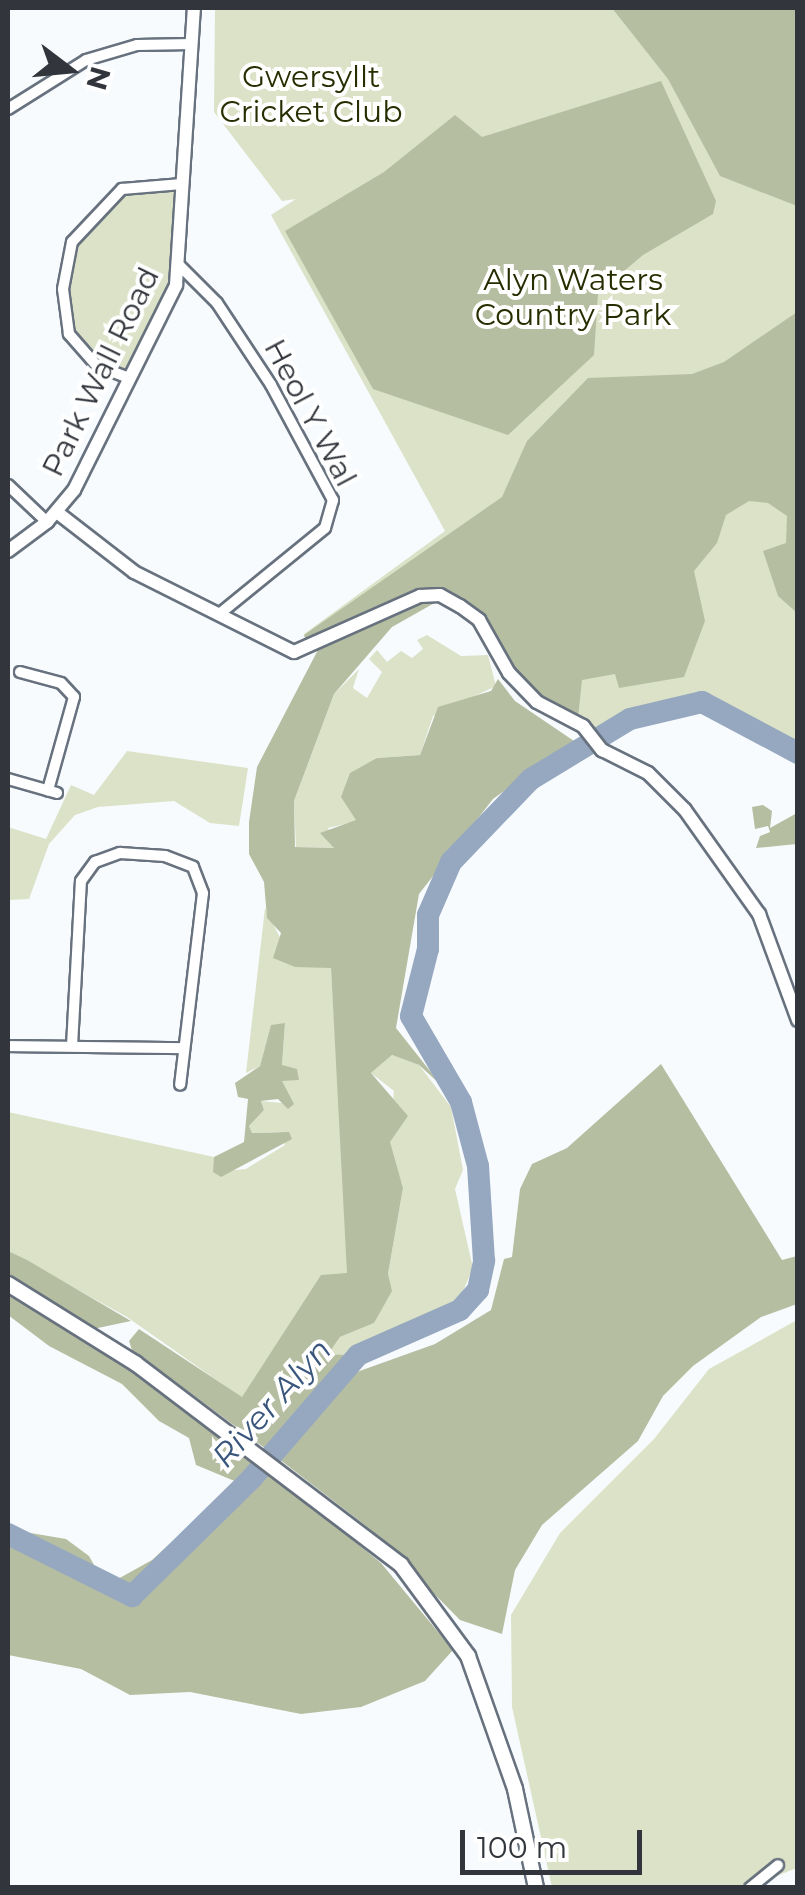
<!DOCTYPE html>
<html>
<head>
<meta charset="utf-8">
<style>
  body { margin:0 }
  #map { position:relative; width:805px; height:1895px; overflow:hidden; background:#f8fbfe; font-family:Montserrat,sans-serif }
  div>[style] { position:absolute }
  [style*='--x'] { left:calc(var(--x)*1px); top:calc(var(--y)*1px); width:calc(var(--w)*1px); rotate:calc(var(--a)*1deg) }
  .green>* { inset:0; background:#dbe2c7 }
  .forest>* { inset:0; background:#b6bea1 }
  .river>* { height:22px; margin:-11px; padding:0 11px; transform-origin:11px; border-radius:11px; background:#96a8c0 }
  .roads { filter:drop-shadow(2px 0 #68727f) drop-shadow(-2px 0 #68727f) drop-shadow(0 2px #68727f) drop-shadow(0 -2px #68727f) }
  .minor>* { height:10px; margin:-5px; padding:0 5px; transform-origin:5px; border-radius:5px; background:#fff }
  .tertiary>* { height:12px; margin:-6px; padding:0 6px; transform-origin:6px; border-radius:6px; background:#fff }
  .secondary>* { height:14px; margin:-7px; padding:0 7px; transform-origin:7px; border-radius:7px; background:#fff }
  span { translate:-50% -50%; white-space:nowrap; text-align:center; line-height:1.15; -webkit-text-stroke:8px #fff; paint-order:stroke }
  .park-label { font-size:30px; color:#262e00 }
  .street-label { font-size:30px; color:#32363c }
  .water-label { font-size:32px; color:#39567c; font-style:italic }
  .frame { position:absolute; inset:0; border:10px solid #32363c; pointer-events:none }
  .north { position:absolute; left:20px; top:20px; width:100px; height:100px; -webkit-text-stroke:8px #fff; paint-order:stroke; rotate:106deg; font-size:28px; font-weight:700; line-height:40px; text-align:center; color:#32363c }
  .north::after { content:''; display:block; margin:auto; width:35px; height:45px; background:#32363c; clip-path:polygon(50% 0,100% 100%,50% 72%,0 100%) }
  .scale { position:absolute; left:460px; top:1830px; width:182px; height:45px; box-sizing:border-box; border:5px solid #32363c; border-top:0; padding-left:12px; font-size:30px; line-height:35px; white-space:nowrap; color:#32363c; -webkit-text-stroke:8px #fff; paint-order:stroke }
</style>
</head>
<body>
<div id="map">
  <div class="green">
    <i style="clip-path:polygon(215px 8px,797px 8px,797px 753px,701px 702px,663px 708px,593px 736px,481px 618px,443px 588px,307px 644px,304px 634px,445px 531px,271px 215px,296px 199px,282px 201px,214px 112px)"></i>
    <i style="clip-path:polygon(182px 184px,180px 266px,129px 378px,97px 366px,69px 334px,63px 289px,72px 242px,122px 189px)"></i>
    <i style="clip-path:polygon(427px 635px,461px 656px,488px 655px,496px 686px,433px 716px,420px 755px,376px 758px,357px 821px,328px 828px,336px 848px,296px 847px,294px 801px,334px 694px,359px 669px,353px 688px,367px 698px,382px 672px,369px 659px,377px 650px,387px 662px,401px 651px,412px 658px,423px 649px,417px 640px)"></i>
    <i style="clip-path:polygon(127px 751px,248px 768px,239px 826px,210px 823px,174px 801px,98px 807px,75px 815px,49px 844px,29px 899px,8px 900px,8px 827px,46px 839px,71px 785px,94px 795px)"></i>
    <i style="clip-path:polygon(265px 908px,295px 967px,331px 967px,348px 1259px,347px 1274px,321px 1276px,242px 1398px,127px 1317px,8px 1251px,8px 1112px,214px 1157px,214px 1172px,246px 1169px,285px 1145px,279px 1132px,252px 1133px,249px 1126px,264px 1110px,261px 1101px,293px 1104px,281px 1080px,285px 1023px,271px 1026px,260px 1066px,246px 1073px)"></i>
    <i style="clip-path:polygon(392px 1055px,419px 1065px,451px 1107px,463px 1170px,455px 1189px,473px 1268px,460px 1298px,436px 1313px,348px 1355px,327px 1354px,340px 1337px,374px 1323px,388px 1274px,403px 1188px,389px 1142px,394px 1091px,371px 1073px)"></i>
    <i style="clip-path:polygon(797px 1320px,797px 1868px,749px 1887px,552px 1887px,512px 1707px,511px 1615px,560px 1533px,654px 1439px,709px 1369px)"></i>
  </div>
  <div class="forest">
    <i style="clip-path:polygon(612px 8px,797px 8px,797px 206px,720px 176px,668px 79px)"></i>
    <i style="clip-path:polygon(661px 81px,716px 201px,713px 214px,643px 255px,598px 293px,594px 355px,508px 435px,373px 389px,285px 231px,384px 172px,455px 115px,482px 137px)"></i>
    <i style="clip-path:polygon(797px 312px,797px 613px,778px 596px,763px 551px,786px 543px,787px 516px,768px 503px,749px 501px,726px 515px,717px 543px,694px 571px,705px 621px,684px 677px,619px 688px,615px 674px,582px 680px,578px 718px,538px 700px,509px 673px,481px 618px,443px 588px,307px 644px,304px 635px,502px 497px,527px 441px,588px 378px,692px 374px,724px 362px)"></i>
    <i style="clip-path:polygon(420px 599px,438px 601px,392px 627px,334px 694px,294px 801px,295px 847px,334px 848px,320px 833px,356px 820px,341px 797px,350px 773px,377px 758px,420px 755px,438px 707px,491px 691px,498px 679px,515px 701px,574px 741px,493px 799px,419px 894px,396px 1028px,442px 1086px,419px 1065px,392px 1055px,371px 1073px,408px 1116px,390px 1142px,403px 1188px,388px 1274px,392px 1291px,374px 1323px,340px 1337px,328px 1354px,348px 1355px,266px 1449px,132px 1350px,129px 1341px,139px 1329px,242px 1397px,321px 1275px,347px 1273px,331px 968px,295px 967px,273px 958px,281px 933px,267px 918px,264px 882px,249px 854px,249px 822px,257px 767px,320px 646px)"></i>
    <i style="clip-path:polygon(763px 805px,772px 811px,770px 828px,797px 813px,797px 844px,756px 848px,760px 836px,770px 832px,768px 826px,755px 829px,752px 807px)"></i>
    <i style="clip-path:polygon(285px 1023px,282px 1065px,297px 1069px,299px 1080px,282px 1081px,294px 1104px,288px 1109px,278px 1099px,261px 1101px,264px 1110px,249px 1126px,252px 1133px,289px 1132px,292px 1139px,221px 1177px,213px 1172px,214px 1157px,244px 1142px,248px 1099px,238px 1097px,235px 1083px,260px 1066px,271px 1025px)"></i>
    <i style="clip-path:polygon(661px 1064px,782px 1260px,797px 1256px,797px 1304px,761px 1317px,693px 1366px,663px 1396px,638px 1441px,542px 1525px,515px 1570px,502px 1634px,460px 1620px,370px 1529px,279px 1459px,354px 1373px,435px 1344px,491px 1310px,504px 1259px,512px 1257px,520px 1189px,532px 1164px,567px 1148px)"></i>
    <i style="clip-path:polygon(8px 1251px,27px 1260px,131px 1321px,93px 1329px,8px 1277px)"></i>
    <i style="clip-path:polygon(8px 1290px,126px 1365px,270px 1472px,381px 1563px,453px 1650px,425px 1681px,361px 1707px,301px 1714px,190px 1692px,130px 1695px,81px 1669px,8px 1655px,8px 1521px,13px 1530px,66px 1539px,89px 1556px,99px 1574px,116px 1580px,152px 1560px,237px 1482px,196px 1465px,189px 1438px,159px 1421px,122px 1384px,49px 1346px,8px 1315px)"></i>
  </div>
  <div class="river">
    <i style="--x:8;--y:1534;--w:139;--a:26.6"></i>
    <i style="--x:132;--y:1596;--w:168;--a:-44.5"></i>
    <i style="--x:252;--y:1478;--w:162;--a:-49.2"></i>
    <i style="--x:358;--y:1355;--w:111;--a:-23.8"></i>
    <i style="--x:460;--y:1310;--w:27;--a:-48"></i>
    <i style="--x:478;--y:1290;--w:30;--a:-78"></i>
    <i style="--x:484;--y:1261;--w:95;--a:-93.6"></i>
    <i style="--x:478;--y:1166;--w:66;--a:-104.9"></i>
    <i style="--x:461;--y:1102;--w:99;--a:-120.2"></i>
    <i style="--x:411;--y:1016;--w:69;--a:-75.8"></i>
    <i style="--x:428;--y:949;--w:34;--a:-90"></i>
    <i style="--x:428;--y:915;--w:58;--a:-66.5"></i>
    <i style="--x:451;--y:862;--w:115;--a:-46.1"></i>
    <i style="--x:531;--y:779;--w:116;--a:-31.2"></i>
    <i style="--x:630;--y:719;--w:74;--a:-13.3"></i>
    <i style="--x:702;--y:702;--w:109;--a:28"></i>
  </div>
  <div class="roads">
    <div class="minor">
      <i style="--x:8;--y:109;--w:92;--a:-32.1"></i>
      <i style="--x:86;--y:60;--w:53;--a:-16.4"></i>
      <i style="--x:137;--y:45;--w:55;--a:-1"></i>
      <i style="--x:180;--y:266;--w:52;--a:45"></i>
      <i style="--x:217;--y:303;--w:98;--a:56.6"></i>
      <i style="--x:271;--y:385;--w:131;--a:61.7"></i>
      <i style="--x:333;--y:500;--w:29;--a:106"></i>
      <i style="--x:325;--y:528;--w:136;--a:140.9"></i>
      <i style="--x:129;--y:378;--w:34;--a:-159"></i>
      <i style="--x:97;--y:366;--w:43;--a:-131.2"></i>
      <i style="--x:69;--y:334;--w:45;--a:-97.6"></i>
      <i style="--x:63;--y:289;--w:48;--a:-79.2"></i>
      <i style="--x:72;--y:242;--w:73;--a:-46.7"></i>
      <i style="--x:122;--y:189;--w:60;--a:-4.8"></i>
      <i style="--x:8;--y:485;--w:54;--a:43.5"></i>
      <i style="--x:20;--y:672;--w:42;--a:15"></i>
      <i style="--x:61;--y:683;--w:19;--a:47"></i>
      <i style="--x:74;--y:697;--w:97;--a:105.6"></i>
      <i style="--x:8;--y:779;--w:51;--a:15.9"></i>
      <i style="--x:8;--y:1046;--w:176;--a:0.7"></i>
      <i style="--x:72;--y:1046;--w:165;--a:-86.9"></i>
      <i style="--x:81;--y:881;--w:24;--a:-54"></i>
      <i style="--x:95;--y:862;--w:27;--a:-20"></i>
      <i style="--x:120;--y:853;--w:45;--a:3.8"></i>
      <i style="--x:165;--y:856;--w:30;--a:21"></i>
      <i style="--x:193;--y:867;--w:28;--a:69"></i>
      <i style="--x:203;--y:893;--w:193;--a:96.8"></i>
      <i style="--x:750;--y:1888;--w:36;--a:-39"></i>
    </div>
    <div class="tertiary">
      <i style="--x:58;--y:513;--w:96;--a:37.8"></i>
      <i style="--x:134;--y:572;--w:179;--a:26.6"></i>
      <i style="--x:294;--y:652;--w:138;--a:-24"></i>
      <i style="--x:420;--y:596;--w:20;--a:-3"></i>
      <i style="--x:440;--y:595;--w:23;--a:29"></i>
      <i style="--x:460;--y:606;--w:24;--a:36"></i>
      <i style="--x:479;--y:620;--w:61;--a:60.5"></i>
      <i style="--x:509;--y:673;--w:40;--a:46"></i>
      <i style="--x:537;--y:702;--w:52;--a:27.6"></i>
      <i style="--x:583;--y:726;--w:31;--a:52"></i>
      <i style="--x:602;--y:750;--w:51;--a:26.6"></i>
      <i style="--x:648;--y:773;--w:52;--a:45"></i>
      <i style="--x:685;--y:810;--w:128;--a:54.6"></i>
      <i style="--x:759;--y:914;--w:113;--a:69.8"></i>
      <i style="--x:8;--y:551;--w:49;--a:-36.6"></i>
      <i style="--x:47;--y:522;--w:42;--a:-49.8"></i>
      <i style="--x:74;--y:490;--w:229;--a:-63.5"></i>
      <i style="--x:176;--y:285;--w:278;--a:-86.3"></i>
    </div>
    <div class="secondary">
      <i style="--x:8;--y:1284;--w:150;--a:31.9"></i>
      <i style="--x:135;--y:1363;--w:334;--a:37.2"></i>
      <i style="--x:401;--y:1565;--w:113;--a:53.6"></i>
      <i style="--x:468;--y:1656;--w:141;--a:70.5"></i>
      <i style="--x:515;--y:1789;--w:101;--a:78"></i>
    </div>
  </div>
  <div class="park-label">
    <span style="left:311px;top:94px">Gwersyllt<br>Cricket Club</span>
    <span style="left:573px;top:297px">Alyn Waters<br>Country Park</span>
  </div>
  <div class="street-label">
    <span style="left:101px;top:372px;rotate:-64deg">Park Wall Road</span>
    <span style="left:310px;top:413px;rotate:62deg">Heol Y Wal</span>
  </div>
  <div class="water-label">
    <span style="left:272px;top:1403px;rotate:-48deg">River Alyn</span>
  </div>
  <div class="frame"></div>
  <div class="north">N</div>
  <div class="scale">100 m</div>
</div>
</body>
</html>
